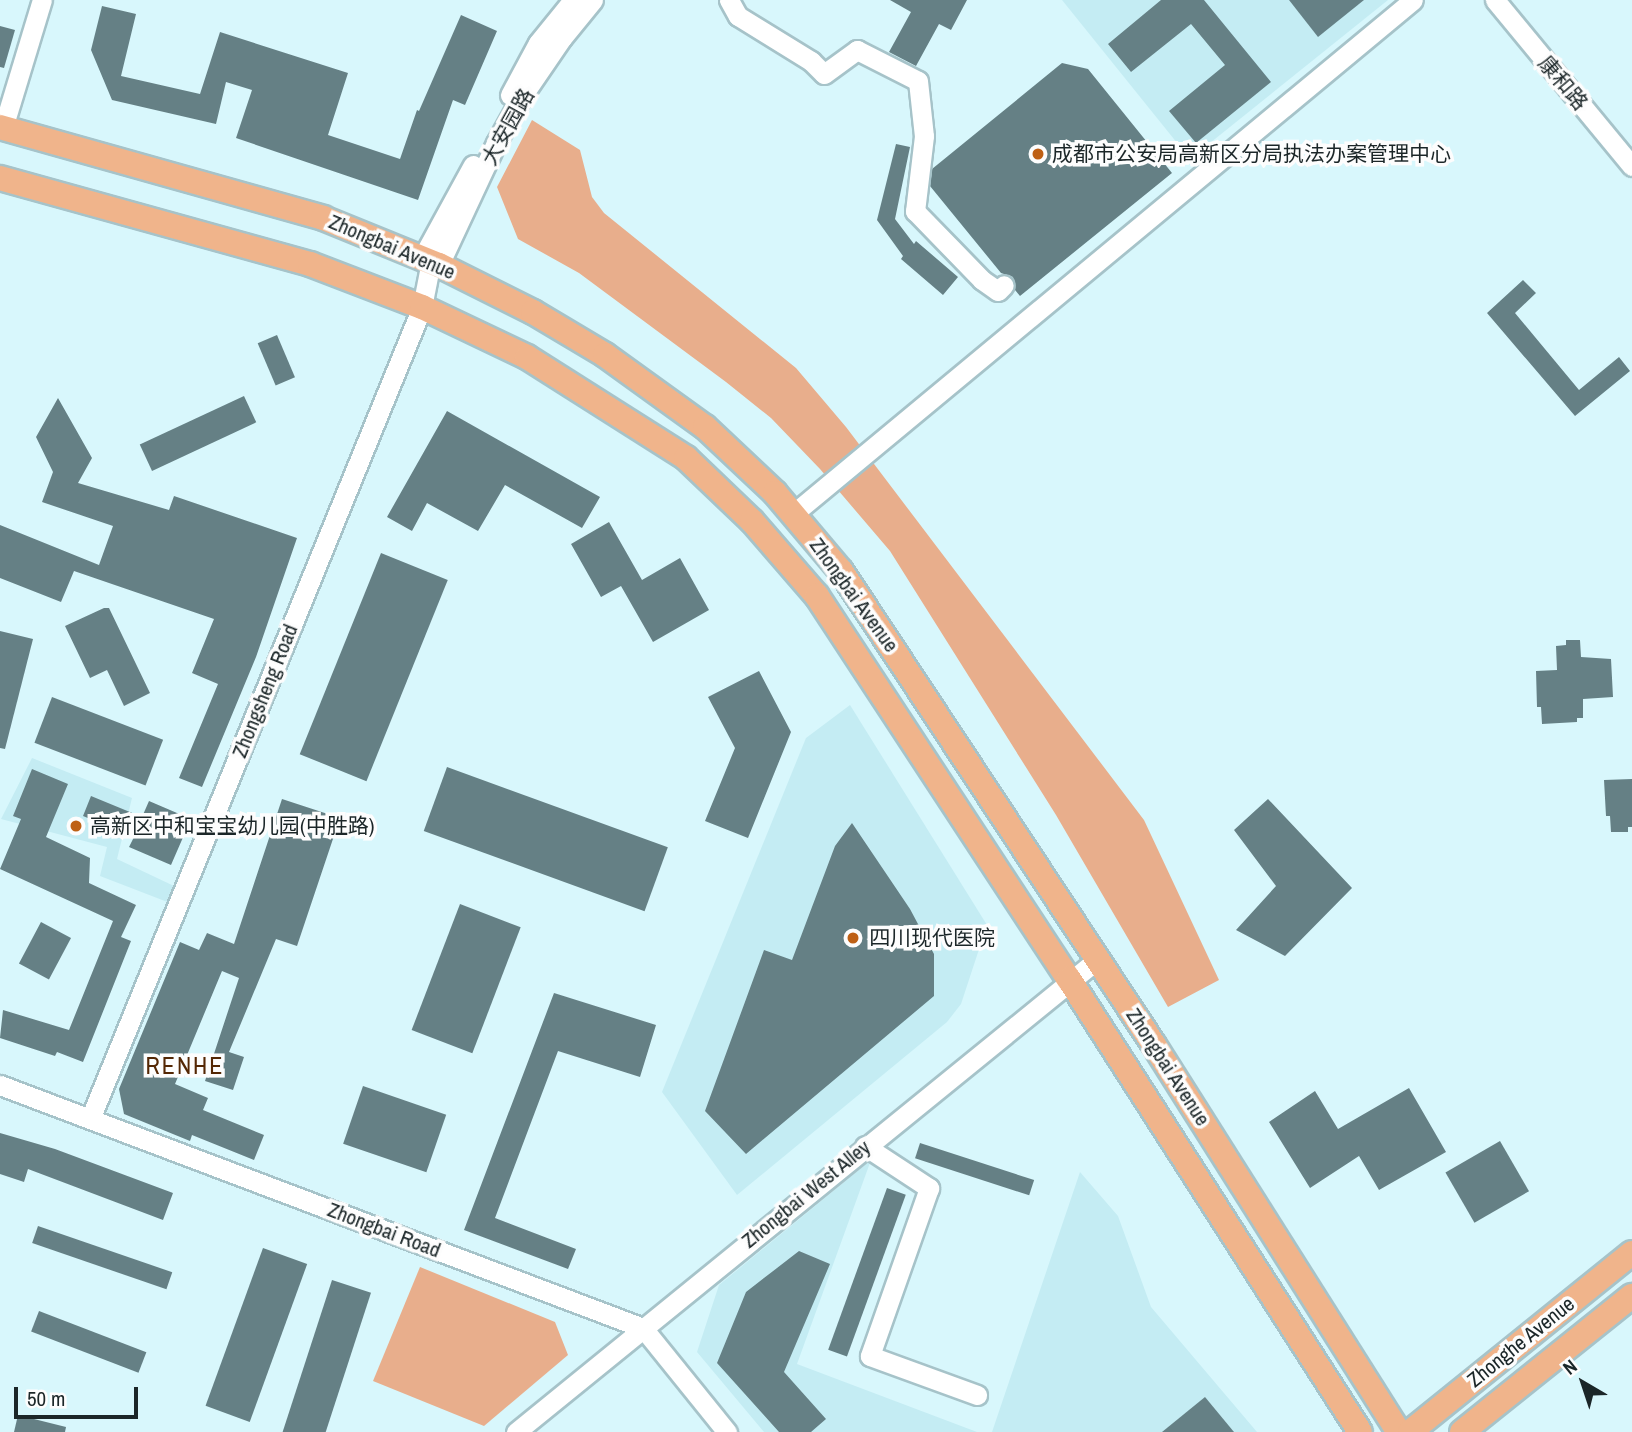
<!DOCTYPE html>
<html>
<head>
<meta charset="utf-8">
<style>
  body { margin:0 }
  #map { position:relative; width:1632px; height:1432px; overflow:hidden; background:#d8f7fc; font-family:"Archivo Narrow","Noto Sans SC",sans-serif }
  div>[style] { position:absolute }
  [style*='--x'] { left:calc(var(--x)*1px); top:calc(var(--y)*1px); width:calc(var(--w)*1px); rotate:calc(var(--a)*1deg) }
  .built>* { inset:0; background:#c4ecf3 }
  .green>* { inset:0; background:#e8ae8c }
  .building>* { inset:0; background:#658085; transform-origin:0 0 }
  .roads { filter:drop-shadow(2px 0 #a6c3c9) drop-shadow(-2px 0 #a6c3c9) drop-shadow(0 2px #a6c3c9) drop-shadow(0 -2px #a6c3c9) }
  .minor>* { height:19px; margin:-9.5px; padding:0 9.5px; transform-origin:9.5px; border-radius:9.5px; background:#fff }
  .major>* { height:24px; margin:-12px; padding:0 12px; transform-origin:12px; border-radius:12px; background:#f0b48b }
  .dots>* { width:19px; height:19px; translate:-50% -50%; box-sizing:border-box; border:4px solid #fdfdfd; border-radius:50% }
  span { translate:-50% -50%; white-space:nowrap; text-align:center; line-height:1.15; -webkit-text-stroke:7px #fdfdfd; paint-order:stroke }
  .street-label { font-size:21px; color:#1b2628 }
  .poi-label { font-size:21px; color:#1b2628 }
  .left { translate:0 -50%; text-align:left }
  .quarter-label { font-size:24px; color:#542704; letter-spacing:2px }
  .north { position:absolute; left:1548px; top:1348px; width:70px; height:70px; -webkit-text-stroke:5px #fdfdfd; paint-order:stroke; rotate:321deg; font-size:19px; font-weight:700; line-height:28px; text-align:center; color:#1b2628 }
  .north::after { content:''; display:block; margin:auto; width:24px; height:32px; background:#1b2628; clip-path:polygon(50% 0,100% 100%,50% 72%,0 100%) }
  .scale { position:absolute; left:14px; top:1387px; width:124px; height:32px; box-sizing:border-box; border:4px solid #1b2628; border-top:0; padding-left:9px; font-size:21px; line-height:24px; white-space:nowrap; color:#1b2628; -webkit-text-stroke:5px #fdfdfd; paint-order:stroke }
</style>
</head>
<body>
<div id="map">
  <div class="built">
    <i style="clip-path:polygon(1062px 0,1388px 0,1190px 159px)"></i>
    <i style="clip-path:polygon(850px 705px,987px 925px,961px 1004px,947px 1022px,737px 1195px,662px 1092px,806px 738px)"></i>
    <i style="clip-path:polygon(32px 758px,132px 798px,117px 859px,174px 886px,170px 903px,100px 876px,107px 847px,1px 819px)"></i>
    <i style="clip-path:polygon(871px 1160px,797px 1364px,977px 1432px,764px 1432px,697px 1352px,719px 1285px)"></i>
    <i style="clip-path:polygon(1080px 1172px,1118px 1216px,1151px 1307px,1257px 1432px,992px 1432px)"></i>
  </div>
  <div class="green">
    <i style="clip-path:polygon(532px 120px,580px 150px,592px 197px,604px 213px,796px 368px,846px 427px,1144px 820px,1219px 980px,1168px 1007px,1056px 815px,890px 551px,820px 469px,771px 418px,726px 382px,579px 273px,518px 239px,497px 187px)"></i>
    <i style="clip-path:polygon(420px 1267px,555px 1322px,568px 1355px,484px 1426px,373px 1381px)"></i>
  </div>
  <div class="building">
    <i style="clip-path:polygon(890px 0,967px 0,951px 30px,939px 24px,916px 66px,889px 52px,911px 12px)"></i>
    <i style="clip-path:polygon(1161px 0,1204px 0,1271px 82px,1196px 143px,1169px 111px,1225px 65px,1191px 24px,1131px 72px,1108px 44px)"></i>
    <i style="clip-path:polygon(1289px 0,1364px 0,1318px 37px)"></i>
    <i style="clip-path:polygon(102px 6px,136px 14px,121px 76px,200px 94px,220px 32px,348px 73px,328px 135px,400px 159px,417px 110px,419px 111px,461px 15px,497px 31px,465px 105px,453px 100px,418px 200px,236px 138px,252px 90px,226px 82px,216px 124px,112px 100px,91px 50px)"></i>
    <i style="clip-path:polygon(0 26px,15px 30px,4px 68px,0 67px)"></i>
    <i style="clip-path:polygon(1062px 63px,1088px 69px,1172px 173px,1020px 296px,1015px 290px,1013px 277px,1001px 273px,930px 186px,932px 169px)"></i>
    <i style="clip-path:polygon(896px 144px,910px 147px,895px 219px,914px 244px,916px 241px,958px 277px,943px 295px,901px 259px,903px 256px,877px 220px)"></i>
    <i style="clip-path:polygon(1523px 280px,1536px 293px,1515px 313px,1579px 390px,1619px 357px,1630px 371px,1575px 416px,1487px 313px)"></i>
    <i style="left:277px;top:335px;width:46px;height:21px;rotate:67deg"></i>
    <i style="left:244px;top:396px;width:29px;height:115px;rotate:65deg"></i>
    <i style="clip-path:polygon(58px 398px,92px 458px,78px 483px,169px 510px,174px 496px,297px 538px,256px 657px,202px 787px,179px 778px,218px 684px,192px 673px,214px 619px,74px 571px,61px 602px,0 578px,0 525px,99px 565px,113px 526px,42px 502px,53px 472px,36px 437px)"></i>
    <i style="clip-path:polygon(447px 411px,600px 497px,582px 528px,505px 485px,478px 531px,427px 503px,412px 531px,387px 517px)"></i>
    <i style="clip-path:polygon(609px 522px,642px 580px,680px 558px,709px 610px,653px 642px,621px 586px,601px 597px,571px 544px)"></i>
    <i style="left:381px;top:553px;width:72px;height:217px;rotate:22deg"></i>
    <i style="clip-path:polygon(104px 608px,109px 608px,150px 693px,124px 706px,107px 670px,90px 678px,65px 626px)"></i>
    <i style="clip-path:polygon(0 631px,33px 639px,5px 749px,0 748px)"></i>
    <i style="clip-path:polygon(1566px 640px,1580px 640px,1581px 657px,1611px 659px,1613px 697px,1583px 699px,1583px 718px,1577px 718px,1577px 722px,1542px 724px,1541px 707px,1537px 707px,1536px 671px,1557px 670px,1556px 646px,1566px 645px)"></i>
    <i style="clip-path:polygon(759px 671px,791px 732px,748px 838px,705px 821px,735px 748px,708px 697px)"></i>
    <i style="left:52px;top:697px;width:119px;height:49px;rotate:21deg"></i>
    <i style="left:447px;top:767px;width:235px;height:68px;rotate:20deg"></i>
    <i style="clip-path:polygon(32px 769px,68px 784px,46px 837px,90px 858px,89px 883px,136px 905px,121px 937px,131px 941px,83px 1062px,57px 1052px,55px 1056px,0 1038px,3px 1010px,69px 1030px,113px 921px,0 869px,21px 819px,13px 816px)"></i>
    <i style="clip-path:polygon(1632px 779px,1632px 827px,1628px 827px,1628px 832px,1611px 832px,1610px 816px,1606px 816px,1604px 780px)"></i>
    <i style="clip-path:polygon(91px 796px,142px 817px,149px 801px,191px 819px,171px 865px,129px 847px,134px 837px,83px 816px)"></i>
    <i style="clip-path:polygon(282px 799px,340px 818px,297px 946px,276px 939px,229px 1052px,244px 1057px,233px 1090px,205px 1081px,239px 978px,222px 971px,175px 1084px,208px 1098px,203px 1110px,264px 1135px,254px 1160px,192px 1135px,190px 1141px,124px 1114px,119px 1089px,180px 942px,199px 950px,207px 933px,234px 944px)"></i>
    <i style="clip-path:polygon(1268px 799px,1352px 888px,1285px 956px,1236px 930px,1276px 886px,1234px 830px)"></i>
    <i style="clip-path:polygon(852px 823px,910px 909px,934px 954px,934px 996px,746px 1154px,705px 1111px,764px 950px,792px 960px,835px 846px)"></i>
    <i style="left:460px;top:904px;width:65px;height:135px;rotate:21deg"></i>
    <i style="left:41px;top:922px;width:34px;height:47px;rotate:28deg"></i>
    <i style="clip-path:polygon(554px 993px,656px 1025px,640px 1077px,558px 1051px,495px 1218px,576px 1249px,568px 1269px,464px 1230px)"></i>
    <i style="left:363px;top:1086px;width:88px;height:61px;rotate:19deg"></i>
    <i style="clip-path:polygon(1409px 1088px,1446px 1152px,1379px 1190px,1359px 1156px,1310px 1188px,1269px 1122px,1315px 1091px,1338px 1129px)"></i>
    <i style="clip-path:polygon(0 1133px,55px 1149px,173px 1193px,163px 1220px,28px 1169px,24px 1182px,0 1174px)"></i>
    <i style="left:1500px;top:1141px;width:58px;height:63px;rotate:60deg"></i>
    <i style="left:920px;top:1143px;width:120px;height:16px;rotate:18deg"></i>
    <i style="left:887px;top:1188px;width:20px;height:172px;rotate:20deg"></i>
    <i style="left:38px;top:1226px;width:142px;height:18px;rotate:19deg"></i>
    <i style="left:263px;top:1248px;width:47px;height:168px;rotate:20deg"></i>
    <i style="clip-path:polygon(799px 1251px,830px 1264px,784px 1372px,826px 1419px,811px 1432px,779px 1432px,717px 1363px,746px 1292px)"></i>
    <i style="left:332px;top:1280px;width:41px;height:161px;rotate:18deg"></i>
    <i style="left:39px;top:1311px;width:115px;height:22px;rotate:21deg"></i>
    <i style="clip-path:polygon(1205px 1397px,1234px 1432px,1162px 1432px)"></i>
    <i style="clip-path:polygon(18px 1415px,66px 1427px,65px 1432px,14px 1432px)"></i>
  </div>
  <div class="roads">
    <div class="minor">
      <i style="--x:729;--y:0;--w:18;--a:61"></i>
      <i style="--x:738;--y:16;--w:86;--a:31.7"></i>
      <i style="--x:811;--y:61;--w:18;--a:45"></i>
      <i style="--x:824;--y:74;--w:41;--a:-36"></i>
      <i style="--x:857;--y:50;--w:68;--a:26.9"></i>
      <i style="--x:918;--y:81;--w:55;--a:83.8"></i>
      <i style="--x:924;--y:136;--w:76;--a:96.8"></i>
      <i style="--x:915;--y:211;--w:96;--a:45.8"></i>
      <i style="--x:982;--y:280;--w:19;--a:35"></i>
      <i style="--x:998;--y:291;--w:8;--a:-45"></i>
      <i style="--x:1495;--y:0;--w:215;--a:50.5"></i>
      <i style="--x:510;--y:95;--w:59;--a:-61.7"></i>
      <i style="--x:538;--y:43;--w:55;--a:-50.9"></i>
      <i style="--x:3;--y:128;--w:134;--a:-73.1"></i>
      <i style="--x:422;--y:258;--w:106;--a:-61.3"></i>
      <i style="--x:439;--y:265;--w:135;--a:-65"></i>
      <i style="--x:496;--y:143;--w:51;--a:-60.9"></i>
      <i style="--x:521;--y:98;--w:73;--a:-55.7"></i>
      <i style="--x:562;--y:38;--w:49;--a:-50.8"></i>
      <i style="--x:793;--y:514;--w:805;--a:-39.66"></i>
      <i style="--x:0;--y:1085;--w:687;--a:20.7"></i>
      <i style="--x:643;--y:1328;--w:134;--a:51.1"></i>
      <i style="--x:90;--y:1119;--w:877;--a:-67.76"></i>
      <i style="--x:422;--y:307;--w:47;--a:-78.9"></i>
      <i style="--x:865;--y:1146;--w:77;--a:33.3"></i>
      <i style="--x:929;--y:1188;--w:178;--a:109.4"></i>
      <i style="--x:870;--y:1356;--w:114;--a:20"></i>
      <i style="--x:516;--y:1432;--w:750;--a:-39.1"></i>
    </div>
    <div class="major">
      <i style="--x:0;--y:127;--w:336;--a:15.7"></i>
      <i style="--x:323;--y:218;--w:125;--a:22.1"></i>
      <i style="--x:439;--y:265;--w:105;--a:26.6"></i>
      <i style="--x:533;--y:312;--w:84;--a:30.8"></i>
      <i style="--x:605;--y:355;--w:123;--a:35.8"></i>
      <i style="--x:705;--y:427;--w:96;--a:43.3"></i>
      <i style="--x:775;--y:493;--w:102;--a:49.8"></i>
      <i style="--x:841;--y:571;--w:568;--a:56.56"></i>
      <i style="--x:1154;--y:1045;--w:458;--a:57.7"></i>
      <i style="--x:0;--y:178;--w:322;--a:15.5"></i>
      <i style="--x:310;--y:264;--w:120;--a:21"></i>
      <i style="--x:422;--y:307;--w:116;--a:25.5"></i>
      <i style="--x:527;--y:357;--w:188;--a:32.4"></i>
      <i style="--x:686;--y:458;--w:91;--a:43.7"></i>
      <i style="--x:752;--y:521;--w:99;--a:49.1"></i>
      <i style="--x:817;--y:596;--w:458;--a:56.7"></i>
      <i style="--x:1069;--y:979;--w:538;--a:57.28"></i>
      <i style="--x:1410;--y:1432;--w:285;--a:-38.9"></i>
      <i style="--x:1462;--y:1432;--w:218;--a:-38.7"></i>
    </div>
  </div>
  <div class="dots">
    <i style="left:1038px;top:154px;background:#be6015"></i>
    <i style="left:76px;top:826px;background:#be6015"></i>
    <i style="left:853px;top:938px;background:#be6015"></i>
  </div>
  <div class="street-label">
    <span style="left:1563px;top:83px;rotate:50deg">康和路</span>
    <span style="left:508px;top:127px;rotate:-61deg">大安园路</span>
    <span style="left:392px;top:247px;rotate:23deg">Zhongbai Avenue</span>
    <span style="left:854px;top:595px;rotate:54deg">Zhongbai Avenue</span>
    <span style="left:265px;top:691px;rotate:-68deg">Zhongsheng Road</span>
    <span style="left:1168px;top:1067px;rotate:57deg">Zhongbai Avenue</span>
    <span style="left:806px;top:1194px;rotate:-39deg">Zhongbai West Alley</span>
    <span style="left:384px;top:1230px;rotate:21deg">Zhongbai Road</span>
    <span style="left:1521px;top:1342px;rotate:-39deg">Zhonghe Avenue</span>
  </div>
  <div class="poi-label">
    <span class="left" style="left:1052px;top:154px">成都市公安局高新区分局执法办案管理中心</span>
    <span class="left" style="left:90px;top:826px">高新区中和宝宝幼儿园(中胜路)</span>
    <span class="left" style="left:869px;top:938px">四川现代医院</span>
  </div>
  <div class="quarter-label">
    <span style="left:185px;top:1066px">RENHE</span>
  </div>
  <div class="north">N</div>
  <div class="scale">50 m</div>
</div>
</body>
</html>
